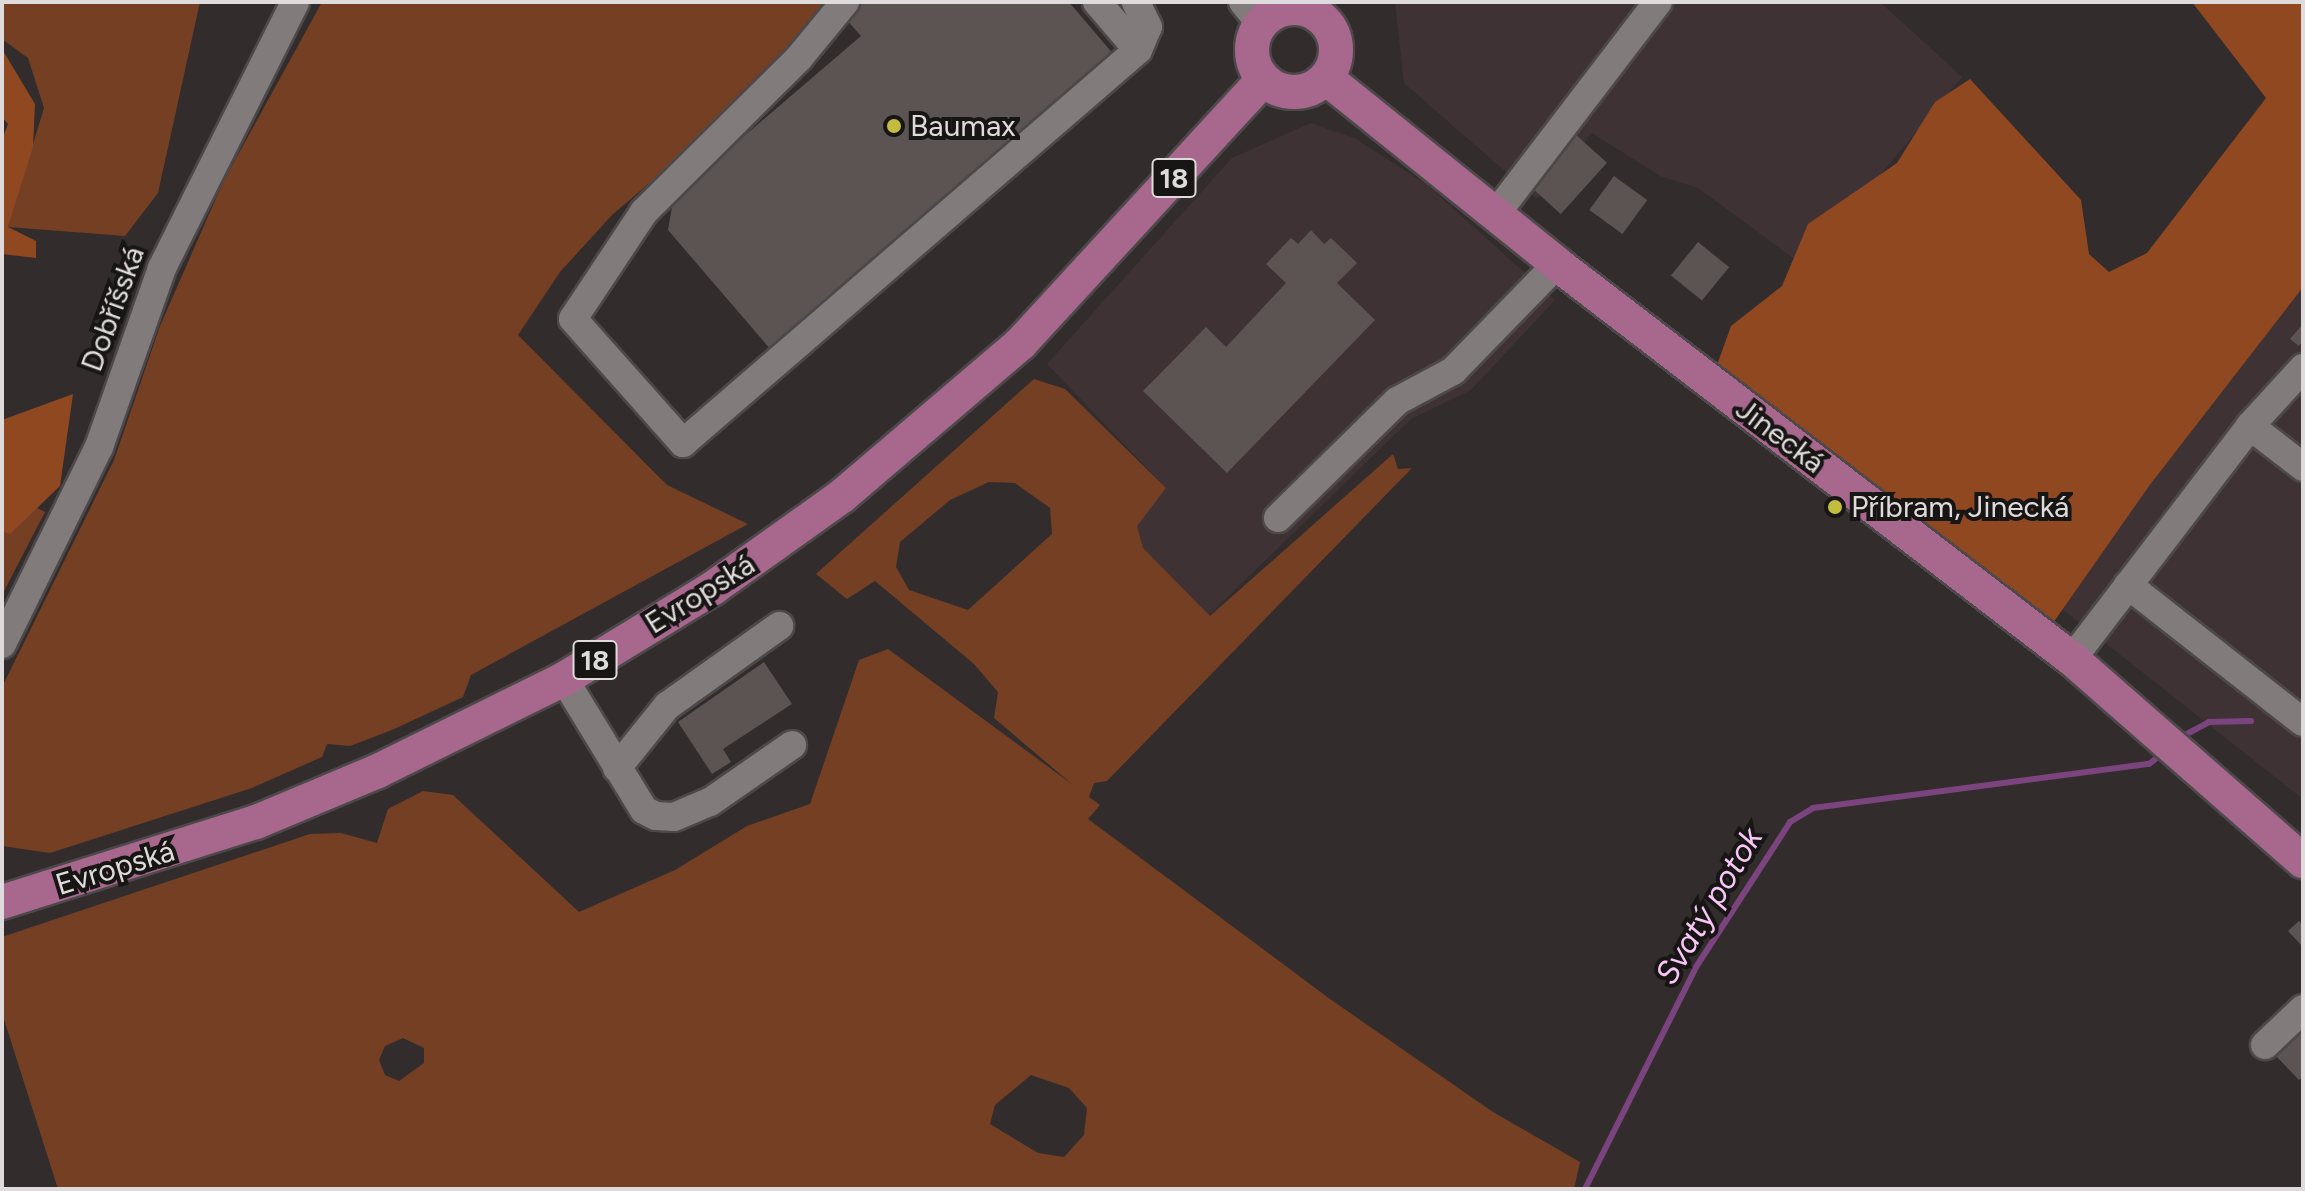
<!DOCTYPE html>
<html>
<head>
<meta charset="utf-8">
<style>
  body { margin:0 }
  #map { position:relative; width:2305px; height:1191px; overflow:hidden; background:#322c2d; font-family:Figtree,sans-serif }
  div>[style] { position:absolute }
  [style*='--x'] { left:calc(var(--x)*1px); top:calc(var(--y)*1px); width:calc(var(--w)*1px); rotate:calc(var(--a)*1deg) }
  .built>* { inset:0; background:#3f3235 }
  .green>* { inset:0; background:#753f24 }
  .forest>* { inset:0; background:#904821 }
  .stream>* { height:6px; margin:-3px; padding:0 3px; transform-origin:3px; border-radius:3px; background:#7b447e }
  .building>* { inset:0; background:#5b5453; transform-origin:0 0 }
  .roads { filter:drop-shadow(2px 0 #4d4849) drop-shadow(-2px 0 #4d4849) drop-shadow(0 2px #4d4849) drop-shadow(0 -2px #4d4849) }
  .minor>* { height:28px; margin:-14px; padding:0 14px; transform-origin:14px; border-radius:14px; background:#827b7c }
  .major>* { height:34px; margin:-17px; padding:0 17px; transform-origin:17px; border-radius:17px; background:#a8678d }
  .major>.ring { margin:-17px; padding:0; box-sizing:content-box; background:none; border:34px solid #a8678d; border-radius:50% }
  .dots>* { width:22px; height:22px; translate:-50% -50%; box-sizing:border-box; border:4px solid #181515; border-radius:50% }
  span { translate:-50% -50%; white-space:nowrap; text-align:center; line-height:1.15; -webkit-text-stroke:8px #181515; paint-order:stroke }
  .shield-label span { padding:2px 6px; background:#181515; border:2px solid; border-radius:6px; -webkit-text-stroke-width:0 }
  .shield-label { font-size:28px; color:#dfdbdc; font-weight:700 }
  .poi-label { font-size:30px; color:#dfdbdc }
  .left { translate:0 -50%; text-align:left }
  .street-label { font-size:30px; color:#dfdbdc }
  .water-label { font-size:32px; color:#f8c7f8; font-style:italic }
  .frame { position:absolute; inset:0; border:4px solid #dfdbdc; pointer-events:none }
</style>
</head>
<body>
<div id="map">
  <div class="built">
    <i style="clip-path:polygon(1395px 2px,1880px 2px,1962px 77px,1804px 266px,1698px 188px,1660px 176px,1592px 133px,1537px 199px,1404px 83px)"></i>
    <i style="clip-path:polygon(1311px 123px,1356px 139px,1426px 184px,1555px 300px,1471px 390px,1411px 419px,1209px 615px,1143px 549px,1136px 526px,1166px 488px,1047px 364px,1232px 158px)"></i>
    <i style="clip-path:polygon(2303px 270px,2303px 799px,2052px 601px)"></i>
  </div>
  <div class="green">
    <i style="clip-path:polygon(2px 2px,200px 2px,158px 193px,125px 236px,8px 227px,44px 108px,28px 58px,2px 39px)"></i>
    <i style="clip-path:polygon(322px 2px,827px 2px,743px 103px,612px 215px,560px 272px,518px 335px,667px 485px,748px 524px,471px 675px,463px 697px,392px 730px,350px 746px,327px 744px,322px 757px,252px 788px,50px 853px,2px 846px,2px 687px,114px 460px,160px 326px,224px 180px)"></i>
    <i style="clip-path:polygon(evenodd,1034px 379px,1065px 389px,1166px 488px,1137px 526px,1143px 548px,1210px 616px,1393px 454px,1398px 469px,1412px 468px,1107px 781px,1094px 783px,1089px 797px,1100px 805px,1088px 819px,1330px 999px,1493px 1112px,1580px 1162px,1574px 1189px,58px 1189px,2px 1013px,2px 937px,310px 834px,341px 833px,377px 843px,388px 809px,423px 791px,453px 795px,579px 912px,675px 870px,747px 826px,810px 804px,859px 660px,888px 649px,1073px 785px,994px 718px,998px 692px,974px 664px,875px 581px,847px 599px,816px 574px,1034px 379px,989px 482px,1015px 483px,1050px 508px,1052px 534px,968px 610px,909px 590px,896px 567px,900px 542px,950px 500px,989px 482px,1034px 379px,403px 1038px,424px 1048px,424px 1063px,399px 1081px,385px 1075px,379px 1060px,385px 1046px,403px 1038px,1034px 379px,1031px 1075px,1069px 1088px,1087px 1108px,1084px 1135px,1064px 1157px,1038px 1153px,990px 1124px,995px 1105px,1031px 1075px)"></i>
    <i style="clip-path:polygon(2px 489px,45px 512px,2px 595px)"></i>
  </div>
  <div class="forest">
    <i style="clip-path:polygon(2192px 2px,2303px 2px,2303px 287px,2149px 486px,2046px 633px,1717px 365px,1731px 326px,1782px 286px,1808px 224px,1897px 163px,1935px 102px,1970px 79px,2081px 200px,2089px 254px,2109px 272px,2147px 253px,2266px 98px)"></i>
    <i style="clip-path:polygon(2px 49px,35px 104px,33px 147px,8px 227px,36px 241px,36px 258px,2px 254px,2px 140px,8px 124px,2px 117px)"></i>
    <i style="clip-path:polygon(73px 394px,60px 486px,10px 534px,2px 531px,2px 420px)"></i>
  </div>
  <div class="stream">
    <i style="--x:2183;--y:736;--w:30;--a:-28"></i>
    <i style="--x:2209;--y:722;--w:42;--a:-1.4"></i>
    <i style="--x:1585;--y:1189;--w:248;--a:-63.4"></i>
    <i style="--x:1696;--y:967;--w:173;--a:-57"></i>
    <i style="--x:1790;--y:822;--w:27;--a:-31"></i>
    <i style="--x:1813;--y:808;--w:339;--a:-7.5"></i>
    <i style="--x:2149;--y:764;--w:16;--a:-38"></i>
  </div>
  <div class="building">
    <i style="clip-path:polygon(863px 2px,1069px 2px,1114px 55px,771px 350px,668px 230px,674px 196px,861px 36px,845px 18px)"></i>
    <i style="left:1575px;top:134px;width:43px;height:69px;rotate:42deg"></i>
    <i style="left:1614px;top:176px;width:41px;height:42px;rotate:36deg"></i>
    <i style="clip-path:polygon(1311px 230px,1324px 244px,1331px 238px,1357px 263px,1337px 283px,1375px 320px,1227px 473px,1143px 391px,1206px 327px,1226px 347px,1286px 283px,1266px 264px,1291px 238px,1298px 244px)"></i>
    <i style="left:1698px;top:242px;width:40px;height:43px;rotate:39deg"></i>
    <i style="clip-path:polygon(2303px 324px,2303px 341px,2299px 346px,2290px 339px)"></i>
    <i style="clip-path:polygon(764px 662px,792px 704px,723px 749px,731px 762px,712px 774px,678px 722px)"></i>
    <i style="clip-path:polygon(2299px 921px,2303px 925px,2303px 947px,2288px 931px)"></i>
    <i style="clip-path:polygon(2303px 1027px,2303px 1077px,2299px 1080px,2274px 1054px)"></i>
  </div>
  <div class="roads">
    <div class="minor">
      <i style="--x:845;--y:2;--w:72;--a:129.4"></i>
      <i style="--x:799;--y:58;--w:218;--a:135.2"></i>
      <i style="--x:644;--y:212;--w:128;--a:123.6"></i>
      <i style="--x:573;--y:319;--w:166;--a:48.4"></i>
      <i style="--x:683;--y:443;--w:601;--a:-40.82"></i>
      <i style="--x:1138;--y:50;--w:25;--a:-67"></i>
      <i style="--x:1148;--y:27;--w:28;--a:-116"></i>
      <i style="--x:1097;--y:2;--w:63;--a:49.5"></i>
      <i style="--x:1243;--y:2;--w:28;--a:51"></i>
      <i style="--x:1495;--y:215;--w:268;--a:-52.6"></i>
      <i style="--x:2250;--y:426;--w:67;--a:37.7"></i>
      <i style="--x:1278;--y:518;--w:167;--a:-44.5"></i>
      <i style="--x:1397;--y:401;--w:64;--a:-28.2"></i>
      <i style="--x:1453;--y:371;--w:149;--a:-45.8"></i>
      <i style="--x:2128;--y:585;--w:222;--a:38.1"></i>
      <i style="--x:2;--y:644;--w:220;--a:-63.8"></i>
      <i style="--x:99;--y:447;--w:190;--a:-70.6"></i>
      <i style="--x:162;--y:268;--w:297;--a:-63.4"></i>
      <i style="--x:2072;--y:659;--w:293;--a:-52.6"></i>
      <i style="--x:2250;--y:426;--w:79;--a:-47.6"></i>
      <i style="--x:564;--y:679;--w:153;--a:58.6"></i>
      <i style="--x:644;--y:810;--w:13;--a:27"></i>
      <i style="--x:656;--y:816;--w:18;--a:3"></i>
      <i style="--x:674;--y:817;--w:39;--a:-23"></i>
      <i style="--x:710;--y:802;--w:100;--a:-34.8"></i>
      <i style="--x:617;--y:768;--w:80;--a:-51.1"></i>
      <i style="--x:667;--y:706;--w:138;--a:-35.5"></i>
      <i style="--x:2265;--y:1045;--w:52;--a:-43.5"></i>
    </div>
    <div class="major">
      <i class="ring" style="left:1252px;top:8px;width:50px;height:50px"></i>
      <i style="--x:1326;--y:78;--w:297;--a:38.8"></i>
      <i style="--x:1557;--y:264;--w:649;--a:37.49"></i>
      <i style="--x:2072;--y:659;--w:307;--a:41.2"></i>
      <i style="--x:2;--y:902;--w:266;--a:-17.5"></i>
      <i style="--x:256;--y:822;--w:132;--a:-22.7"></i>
      <i style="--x:378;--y:771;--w:208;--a:-26.3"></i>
      <i style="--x:564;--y:679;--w:175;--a:-31.4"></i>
      <i style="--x:713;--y:588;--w:158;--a:-35.5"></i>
      <i style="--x:842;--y:496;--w:235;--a:-40.5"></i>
      <i style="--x:1021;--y:343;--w:357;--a:-47.4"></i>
    </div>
  </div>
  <div class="dots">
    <i style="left:894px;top:126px;background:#c2bd3f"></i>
    <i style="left:1835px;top:507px;background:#c2bd3f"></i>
  </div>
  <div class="shield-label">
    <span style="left:1174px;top:178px">18</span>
    <span style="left:595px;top:660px">18</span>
  </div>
  <div class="poi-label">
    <span class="left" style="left:910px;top:126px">Baumax</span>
    <span class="left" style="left:1851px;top:507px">Příbram, Jinecká</span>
  </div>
  <div class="street-label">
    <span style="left:113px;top:309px;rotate:-70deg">Dobříšská</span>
    <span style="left:1780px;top:436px;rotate:37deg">Jinecká</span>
    <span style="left:700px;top:594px;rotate:-32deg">Evropská</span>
    <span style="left:115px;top:868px;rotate:-17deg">Evropská</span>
  </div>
  <div class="water-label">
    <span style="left:1709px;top:906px;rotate:-59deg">Svatý potok</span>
  </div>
  <div class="frame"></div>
</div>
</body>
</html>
